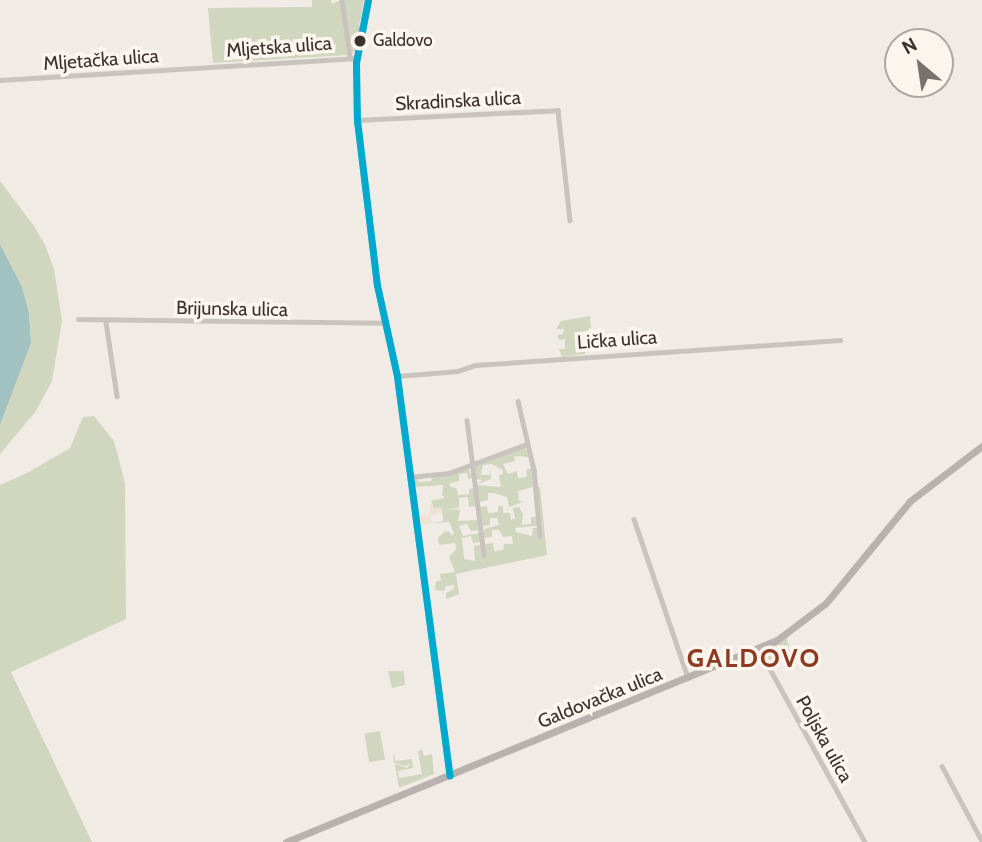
<!DOCTYPE html>
<html>
<head>
<meta charset="utf-8">
<style>
  body { margin:0 }
  #map { position:relative; width:982px; height:842px; overflow:hidden; background:#f0ebe5; font-family:Cabin,sans-serif }
  div>[style] { position:absolute }
  [style*='--x'] { left:calc(var(--x)*1px); top:calc(var(--y)*1px); width:calc(var(--w)*1px); rotate:calc(var(--a)*1deg) }
  .green>* { inset:0; background:#d1d6bf; transform-origin:0 0 }
  .plaza>* { inset:0; background:#eee3d5 }
  .water>* { inset:0; background:#a1c2c1 }
  .minor>* { height:4.5px; margin:-2.25px; padding:0 2.25px; transform-origin:2.25px; border-radius:2.25px; background:#c9c3be }
  .secondary>* { height:6px; margin:-3px; padding:0 3px; transform-origin:3px; border-radius:3px; background:#bab3ae }
  .primary>* { height:7px; margin:-3.5px; padding:0 3.5px; transform-origin:3.5px; border-radius:3.5px; background:#b8b1ad }
  .bus-1>* { height:7px; margin:-3.5px; padding:0 3.5px; transform-origin:3.5px; border-radius:3.5px; background:#00a9ce }
  .dots>* { width:19px; height:19px; translate:-50% -50%; box-sizing:border-box; border:4px solid #fbf5ee; border-radius:50% }
  span { translate:-50% -50%; white-space:nowrap; text-align:center; line-height:1.15; -webkit-text-stroke:7px #fbf5ee; paint-order:stroke }
  .bus-label { font-size:17px; color:#3b302b }
  .left { translate:0 -50%; text-align:left }
  .street-label { font-size:19px; color:#3b302b }
  .district-label { font-size:26px; color:#8c3b22; font-weight:700; letter-spacing:2px }
  .north { position:absolute; left:884px; top:28px; width:70px; height:70px; box-sizing:border-box; background:#fbf5ee; border:2px solid #aea6a0; border-radius:50%; rotate:331deg; font-size:19px; font-weight:700; line-height:28px; text-align:center; color:#3b302b }
  .north::after { content:''; display:block; margin:auto; width:24px; height:32px; background:#7a716c; clip-path:polygon(50% 0,100% 100%,50% 72%,0 100%) }
</style>
</head>
<body>
<div id="map">
  <div class="green">
    <i style="clip-path:polygon(312px 0,331px 0,332px 4px,341px 0,347px 55px,213px 63px,208px 8px,312px 7px)"></i>
    <i style="clip-path:polygon(344px 0,364px 0,354px 53px,352px 52px)"></i>
    <i style="clip-path:polygon(0 181px,34px 226px,45px 245px,54px 269px,62px 321px,52px 381px,36px 411px,0 454px,0 425px,31px 343px,29px 313px,22px 287px,0 244px)"></i>
    <i style="clip-path:polygon(590px 316px,591px 329px,580px 333px,587px 348px,585px 354px,562px 357px,559px 349px,565px 349px,565px 339px,559px 340px,557px 335px,563px 334px,564px 329px,556px 329px,561px 321px)"></i>
    <i style="clip-path:polygon(94px 416px,114px 441px,125px 483px,126px 619px,11px 672px,92px 842px,0 842px,0 485px,27px 473px,70px 448px,83px 417px)"></i>
    <i style="clip-path:polygon(525px 447px,529px 457px,514px 456px,515px 461px,503px 464px,508px 474px,517px 471px,518px 478px,527px 477px,526px 470px,531px 468px,533px 487px,518px 491px,519px 501px,523px 502px,509px 507px,507px 497px,494px 493px,488px 493px,488px 500px,480px 502px,477px 485px,501px 487px,499px 475px,503px 474px,503px 470px,491px 464px,483px 465px,481px 475px,490px 475px,490px 468px,491px 479px,478px 484px,482px 480px,476px 479px,475px 466px)"></i>
    <i style="clip-path:polygon(468px 468px,473px 478px,468px 479px,467px 473px,459px 474px,459px 481px,450px 483px,450px 486px,457px 489px,458px 495px,469px 494px,469px 489px,474px 488px,476px 506px,469px 507px,468px 497px,459px 498px,459px 508px,447px 509px,460px 510px,458px 521px,478px 520px,480px 530px,471px 531px,467px 524px,459px 526px,463px 536px,480px 533px,481px 542px,473px 543px,471px 536px,462px 538px,464px 559px,475px 561px,474px 546px,481px 545px,483px 557px,486px 557px,485px 544px,493px 543px,494px 551px,503px 550px,504px 544px,513px 544px,512px 536px,503px 537px,499px 530px,492px 530px,492px 537px,484px 538px,484px 529px,499px 525px,497px 518px,490px 518px,490px 525px,483px 526px,480px 507px,487px 506px,488px 513px,492px 513px,498px 512px,498px 506px,503px 506px,503px 513px,510px 513px,511px 520px,515px 518px,513px 508px,519px 507px,523px 514px,522px 525px,531px 524px,531px 517px,536px 517px,537px 526px,515px 528px,516px 532px,532px 536px,533px 528px,537px 528px,538px 535px,541px 535px,537px 487px,540px 487px,547px 555px,456px 574px,459px 594px,446px 599px,446px 593px,454px 589px,454px 585px,446px 586px,444px 591px,435px 590px,436px 582px,441px 580px,440px 574px,455px 572px,449px 557px,456px 549px,455px 543px,439px 545px,438px 538px,445px 531px,450px 532px,451px 536px,454px 533px,449px 522px,432px 523px,443px 521px,442px 508px,434px 508px,431px 501px,445px 498px,442px 495px,443px 485px,414px 487px,413px 481px,417px 478px,419px 482px,431px 481px,432px 477px)"></i>
    <i style="clip-path:polygon(787px 638px,790px 653px,784px 656px,782px 653px,778px 654px,771px 659px,774px 664px,771px 665px,765px 650px)"></i>
    <i style="clip-path:polygon(388px 671px,404px 671px,405px 685px,392px 688px)"></i>
    <i style="left:380px;top:731px;width:29px;height:16px;rotate:80deg"></i>
    <i style="clip-path:polygon(422px 750px,424px 756px,432px 754px,434px 774px,399px 788px,395px 764px,407px 768px,410px 764px,405px 766px,394px 763px,393px 753px,396px 761px,412px 759px,413px 768px,398px 771px,399px 778px,422px 774px,418px 751px)"></i>
  </div>
  <div class="plaza">
    <i style="clip-path:polygon(431px 501px,434px 508px,442px 508px,442px 513px,431px 515px,432px 523px,420px 525px,420px 515px,429px 515px)"></i>
  </div>
  <div class="water">
    <i style="clip-path:polygon(0 244px,22px 287px,29px 313px,31px 343px,0 425px)"></i>
  </div>
  <div class="minor">
    <i style="--x:342;--y:0;--w:57;--a:81.9"></i>
    <i style="--x:357;--y:53;--w:25;--a:-83"></i>
    <i style="--x:0;--y:80;--w:358;--a:-3.5"></i>
    <i style="--x:357;--y:120;--w:201;--a:-2.8"></i>
    <i style="--x:558;--y:110;--w:111;--a:83.8"></i>
    <i style="--x:78;--y:319;--w:307;--a:0.7"></i>
    <i style="--x:106;--y:322;--w:75;--a:81.5"></i>
    <i style="--x:397;--y:376;--w:61;--a:-4.7"></i>
    <i style="--x:458;--y:371;--w:18;--a:-19"></i>
    <i style="--x:475;--y:365;--w:366;--a:-3.9"></i>
    <i style="--x:518;--y:401;--w:71;--a:76.9"></i>
    <i style="--x:534;--y:470;--w:66;--a:84.8"></i>
    <i style="--x:467;--y:420;--w:136;--a:82.8"></i>
    <i style="--x:410;--y:477;--w:39;--a:-6"></i>
    <i style="--x:449;--y:473;--w:83;--a:-20.4"></i>
    <i style="--x:634;--y:519;--w:168;--a:71.2"></i>
    <i style="--x:759;--y:649;--w:220;--a:61.2"></i>
    <i style="--x:942;--y:766;--w:85;--a:61.9"></i>
  </div>
  <div class="secondary">
    <i style="--x:368;--y:0;--w:64;--a:100.8"></i>
    <i style="--x:356;--y:63;--w:57;--a:89"></i>
    <i style="--x:357;--y:120;--w:166;--a:83.1"></i>
    <i style="--x:377;--y:285;--w:93;--a:77.6"></i>
    <i style="--x:397;--y:376;--w:403;--a:82.5"></i>
  </div>
  <div class="primary">
    <i style="--x:286;--y:842;--w:531;--a:-22.36"></i>
    <i style="--x:777;--y:640;--w:61;--a:-37.1"></i>
    <i style="--x:826;--y:603;--w:132;--a:-50.5"></i>
    <i style="--x:910;--y:501;--w:91;--a:-37.4"></i>
  </div>
  <div class="bus-1">
    <i style="--x:368;--y:0;--w:64;--a:100.8"></i>
    <i style="--x:356;--y:63;--w:57;--a:89"></i>
    <i style="--x:357;--y:120;--w:166;--a:83.1"></i>
    <i style="--x:377;--y:285;--w:93;--a:77.6"></i>
    <i style="--x:397;--y:376;--w:403;--a:82.5"></i>
  </div>
  <div class="dots">
    <i style="left:360px;top:41px;background:#3b302b"></i>
  </div>
  <div class="bus-label">
    <span class="left" style="left:373px;top:41px">Galdovo</span>
  </div>
  <div class="street-label">
    <span style="left:279px;top:47px;rotate:-4deg">Mljetska ulica</span>
    <span style="left:101px;top:60px;rotate:-4deg">Mljetačka ulica</span>
    <span style="left:458px;top:101px;rotate:-3deg">Skradinska ulica</span>
    <span style="left:232px;top:309px;rotate:1deg">Brijunska ulica</span>
    <span style="left:617px;top:340px;rotate:-4deg">Lička ulica</span>
    <span style="left:600px;top:698px;rotate:-22deg">Galdovačka ulica</span>
    <span style="left:824px;top:739px;rotate:61deg">Poljska ulica</span>
  </div>
  <div class="district-label">
    <span style="left:754px;top:659px">GALDOVO</span>
  </div>
  <div class="north">N</div>
</div>
</body>
</html>
